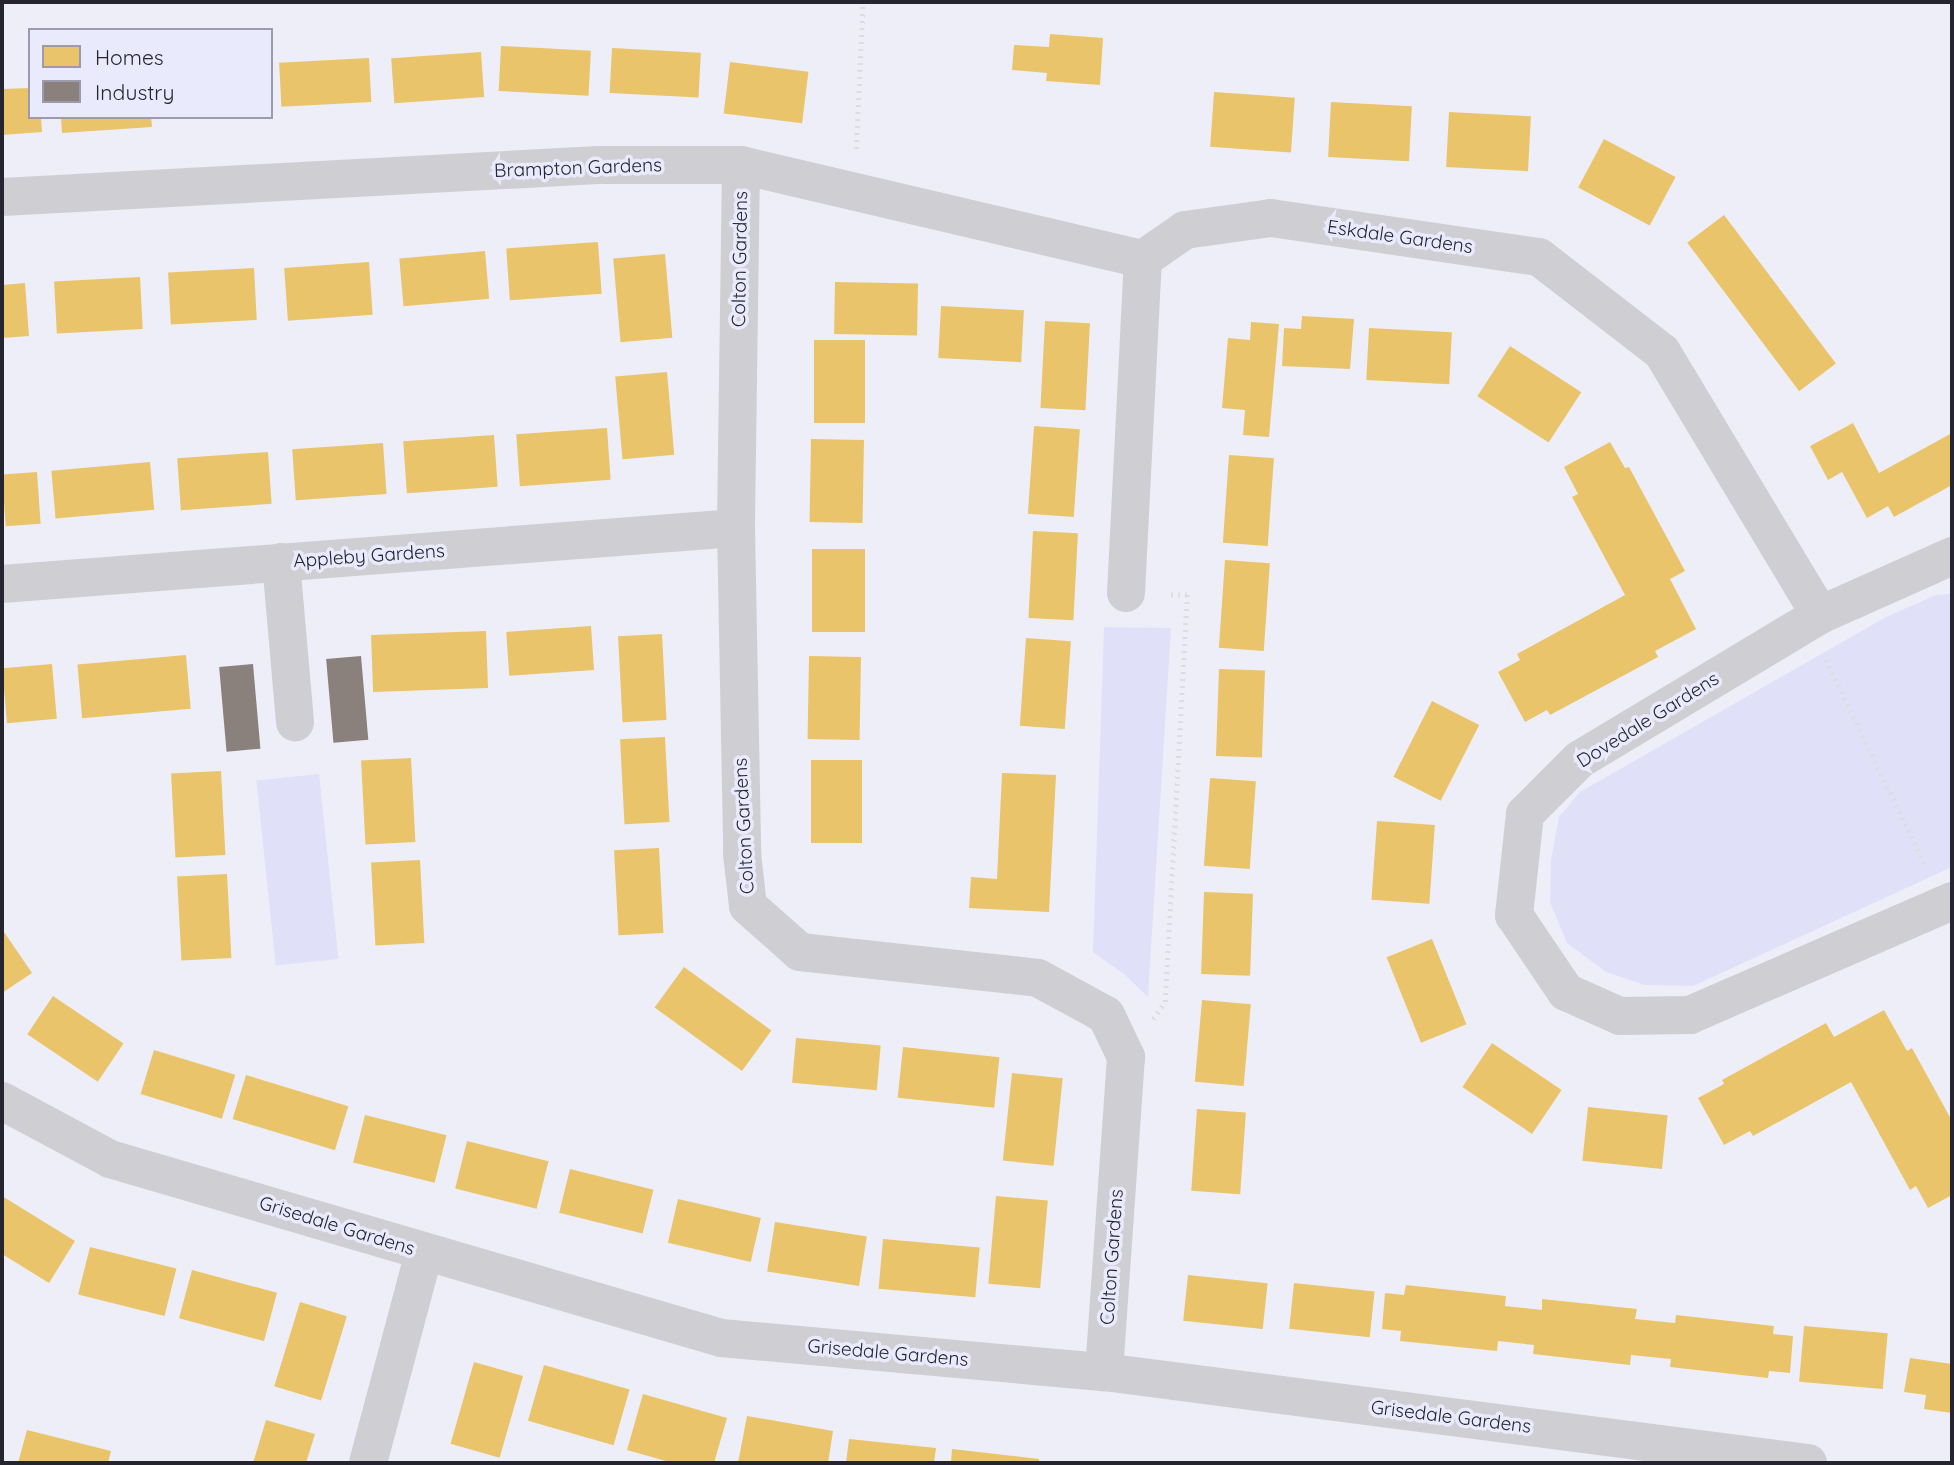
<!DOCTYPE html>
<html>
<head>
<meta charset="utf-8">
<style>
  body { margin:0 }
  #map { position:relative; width:1954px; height:1465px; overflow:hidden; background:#eeeef9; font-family:Quicksand,sans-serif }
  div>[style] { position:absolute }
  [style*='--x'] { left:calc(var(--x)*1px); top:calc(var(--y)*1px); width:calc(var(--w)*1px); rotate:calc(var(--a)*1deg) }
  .green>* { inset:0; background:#e1e0f9; transform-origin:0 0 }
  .homes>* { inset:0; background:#e9c46a; transform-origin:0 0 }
  .industry>* { inset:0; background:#8a817c; transform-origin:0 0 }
  .path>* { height:4.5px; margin-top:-2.25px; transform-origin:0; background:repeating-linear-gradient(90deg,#dddce0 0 2px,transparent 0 7px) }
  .minor>* { height:38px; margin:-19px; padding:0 19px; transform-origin:19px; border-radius:19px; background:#cfcfd3 }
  span { translate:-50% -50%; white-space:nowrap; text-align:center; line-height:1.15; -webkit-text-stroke:7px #eaeafd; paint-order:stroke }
  .street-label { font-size:19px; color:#252430 }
  .frame { position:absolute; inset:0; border:4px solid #252430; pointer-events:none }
  .legend { position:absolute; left:28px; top:28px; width:245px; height:91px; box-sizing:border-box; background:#eaeafd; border:2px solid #9b9bab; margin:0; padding:9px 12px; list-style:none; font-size:21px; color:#252430 }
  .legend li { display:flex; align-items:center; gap:14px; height:35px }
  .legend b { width:35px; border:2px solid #9b9bab }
</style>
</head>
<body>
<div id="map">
  <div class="green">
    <i style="clip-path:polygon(1952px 594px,1952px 867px,1693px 986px,1645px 985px,1606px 972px,1567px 943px,1550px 902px,1551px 860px,1559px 817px,1580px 792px,1886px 617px,1936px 595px)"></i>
    <i style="clip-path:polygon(1104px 627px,1171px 628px,1148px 997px,1124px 974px,1093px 952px)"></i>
    <i style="left:319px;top:774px;width:186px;height:63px;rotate:84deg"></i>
  </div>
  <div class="homes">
    <i style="clip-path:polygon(1050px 34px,1103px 38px,1100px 85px,1046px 81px,1047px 73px,1012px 70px,1014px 45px,1049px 47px)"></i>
    <i style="left:501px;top:46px;width:90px;height:45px;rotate:3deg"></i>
    <i style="left:612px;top:48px;width:89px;height:45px;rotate:3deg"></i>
    <i style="left:481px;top:52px;width:45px;height:90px;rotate:86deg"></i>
    <i style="left:369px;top:58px;width:44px;height:90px;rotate:87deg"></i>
    <i style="left:730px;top:62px;width:79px;height:52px;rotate:7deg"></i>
    <i style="clip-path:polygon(30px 88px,30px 117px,41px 117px,42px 132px,2px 135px,2px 89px)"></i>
    <i style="left:1214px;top:92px;width:81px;height:55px;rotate:4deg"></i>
    <i style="left:1331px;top:102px;width:81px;height:55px;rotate:3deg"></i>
    <i style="left:1449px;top:112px;width:82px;height:55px;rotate:3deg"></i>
    <i style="clip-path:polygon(61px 117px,151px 117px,152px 127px,62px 133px)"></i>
    <i style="left:1604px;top:139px;width:81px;height:55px;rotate:28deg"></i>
    <i style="left:1724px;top:215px;width:186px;height:46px;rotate:53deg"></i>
    <i style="left:598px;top:242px;width:52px;height:92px;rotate:86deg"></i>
    <i style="left:485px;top:251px;width:48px;height:86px;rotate:85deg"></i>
    <i style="left:665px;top:254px;width:84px;height:52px;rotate:85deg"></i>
    <i style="left:369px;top:262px;width:53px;height:85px;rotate:86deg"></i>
    <i style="left:254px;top:268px;width:52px;height:86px;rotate:87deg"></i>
    <i style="left:140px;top:277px;width:52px;height:86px;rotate:87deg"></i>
    <i style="left:835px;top:282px;width:83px;height:52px;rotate:1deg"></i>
    <i style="clip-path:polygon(25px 283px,29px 336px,2px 338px,2px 285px)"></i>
    <i style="left:941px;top:306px;width:83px;height:52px;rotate:3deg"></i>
    <i style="clip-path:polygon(1302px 316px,1354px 319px,1350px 369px,1282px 366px,1284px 328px,1301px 329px)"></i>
    <i style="left:1045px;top:321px;width:45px;height:87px;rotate:3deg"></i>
    <i style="clip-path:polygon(1251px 322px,1279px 324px,1269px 437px,1243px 435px,1245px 410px,1222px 408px,1228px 338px,1250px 340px)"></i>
    <i style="left:1369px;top:328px;width:83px;height:52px;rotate:3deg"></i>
    <i style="left:814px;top:340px;width:51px;height:83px"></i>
    <i style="left:1510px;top:346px;width:85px;height:60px;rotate:33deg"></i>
    <i style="left:667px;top:372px;width:83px;height:52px;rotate:85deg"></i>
    <i style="clip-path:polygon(1853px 423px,1879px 473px,1952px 433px,1952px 485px,1894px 517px,1888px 506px,1867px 518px,1842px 472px,1828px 480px,1810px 446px)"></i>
    <i style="left:1034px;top:426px;width:46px;height:88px;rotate:4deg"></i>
    <i style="left:607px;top:428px;width:52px;height:91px;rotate:86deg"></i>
    <i style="left:494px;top:435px;width:52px;height:91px;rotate:86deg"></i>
    <i style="left:811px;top:439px;width:53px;height:83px;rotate:1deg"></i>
    <i style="clip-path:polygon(1610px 442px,1625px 468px,1629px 467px,1685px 571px,1670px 579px,1696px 629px,1655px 651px,1658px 657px,1550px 715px,1547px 710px,1525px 722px,1498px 672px,1520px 660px,1517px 654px,1625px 595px,1572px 497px,1578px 494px,1564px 467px)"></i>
    <i style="left:383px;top:443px;width:51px;height:91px;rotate:86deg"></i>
    <i style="left:268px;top:452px;width:52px;height:91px;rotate:86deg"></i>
    <i style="left:1229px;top:455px;width:45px;height:88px;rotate:4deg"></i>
    <i style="left:150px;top:462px;width:48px;height:99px;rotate:85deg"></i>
    <i style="left:37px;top:472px;width:52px;height:35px;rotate:86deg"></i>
    <i style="left:1033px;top:531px;width:45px;height:87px;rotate:3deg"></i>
    <i style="left:812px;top:549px;width:53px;height:83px"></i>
    <i style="left:1225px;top:560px;width:45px;height:88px;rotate:4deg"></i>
    <i style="left:591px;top:626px;width:44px;height:85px;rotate:86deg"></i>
    <i style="left:486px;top:631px;width:57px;height:115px;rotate:88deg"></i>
    <i style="left:662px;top:634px;width:86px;height:44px;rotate:87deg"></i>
    <i style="left:1026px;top:638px;width:45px;height:88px;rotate:4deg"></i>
    <i style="left:186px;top:655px;width:54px;height:109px;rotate:85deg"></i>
    <i style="left:809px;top:656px;width:52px;height:83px;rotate:1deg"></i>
    <i style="left:52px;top:664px;width:55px;height:50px;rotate:85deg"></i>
    <i style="left:1219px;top:669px;width:46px;height:87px;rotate:2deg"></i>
    <i style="left:1432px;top:701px;width:53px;height:85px;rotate:27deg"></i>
    <i style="left:665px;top:737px;width:85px;height:45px;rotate:87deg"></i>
    <i style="left:411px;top:758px;width:84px;height:50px;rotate:87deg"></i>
    <i style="left:811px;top:760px;width:51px;height:83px"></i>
    <i style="left:221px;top:771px;width:84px;height:50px;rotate:87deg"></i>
    <i style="clip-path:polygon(1002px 773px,1056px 775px,1049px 912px,969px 908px,971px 877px,997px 879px)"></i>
    <i style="left:1210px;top:778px;width:46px;height:88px;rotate:4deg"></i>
    <i style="left:1377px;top:821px;width:58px;height:79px;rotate:4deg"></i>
    <i style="left:659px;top:848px;width:85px;height:45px;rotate:87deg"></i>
    <i style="left:420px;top:860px;width:83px;height:49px;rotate:87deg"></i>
    <i style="left:227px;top:874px;width:84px;height:50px;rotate:87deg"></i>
    <i style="left:1204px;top:892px;width:49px;height:82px;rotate:2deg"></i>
    <i style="clip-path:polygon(2px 929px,32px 973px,2px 993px)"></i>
    <i style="left:1432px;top:939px;width:92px;height:49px;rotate:68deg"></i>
    <i style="left:684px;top:967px;width:108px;height:50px;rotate:36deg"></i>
    <i style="left:53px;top:996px;width:85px;height:46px;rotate:34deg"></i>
    <i style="left:1202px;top:1000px;width:49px;height:82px;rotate:5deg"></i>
    <i style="clip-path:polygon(1884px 1010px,1907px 1051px,1912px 1048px,1952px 1121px,1952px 1195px,1928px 1208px,1916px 1186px,1910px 1190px,1851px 1082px,1753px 1136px,1750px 1131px,1724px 1145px,1698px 1098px,1724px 1084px,1722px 1080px,1826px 1023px,1834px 1037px)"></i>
    <i style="left:796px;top:1038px;width:85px;height:45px;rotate:5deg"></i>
    <i style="left:1492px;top:1043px;width:84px;height:53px;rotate:34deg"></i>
    <i style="left:903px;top:1047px;width:97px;height:51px;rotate:6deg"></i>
    <i style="left:154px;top:1050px;width:85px;height:46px;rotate:17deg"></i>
    <i style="left:1012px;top:1073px;width:51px;height:88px;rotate:6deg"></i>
    <i style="left:246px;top:1075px;width:107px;height:46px;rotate:17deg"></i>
    <i style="left:1588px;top:1107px;width:80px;height:54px;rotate:6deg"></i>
    <i style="left:1197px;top:1109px;width:49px;height:82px;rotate:4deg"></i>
    <i style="left:365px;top:1115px;width:84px;height:49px;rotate:14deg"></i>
    <i style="left:467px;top:1141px;width:84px;height:49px;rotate:14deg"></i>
    <i style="left:570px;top:1169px;width:86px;height:45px;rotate:14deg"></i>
    <i style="clip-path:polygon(2px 1196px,75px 1241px,49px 1283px,2px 1254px)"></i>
    <i style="left:996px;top:1196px;width:52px;height:88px;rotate:5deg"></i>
    <i style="left:678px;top:1199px;width:85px;height:45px;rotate:13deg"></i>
    <i style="left:775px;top:1222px;width:93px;height:50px;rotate:9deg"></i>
    <i style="left:883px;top:1239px;width:97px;height:50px;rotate:5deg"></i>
    <i style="left:90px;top:1247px;width:89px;height:49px;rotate:14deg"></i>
    <i style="left:192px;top:1270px;width:88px;height:50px;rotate:15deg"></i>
    <i style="left:1188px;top:1275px;width:80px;height:46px;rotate:6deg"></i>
    <i style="left:1294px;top:1283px;width:81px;height:46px;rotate:6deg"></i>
    <i style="clip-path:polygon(1406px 1285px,1506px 1296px,1505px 1306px,1542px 1310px,1542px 1299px,1637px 1309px,1635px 1319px,1675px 1323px,1676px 1315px,1774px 1326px,1773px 1334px,1793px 1336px,1790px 1373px,1769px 1371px,1768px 1378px,1670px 1367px,1671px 1359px,1631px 1355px,1630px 1365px,1533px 1354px,1534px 1345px,1498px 1341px,1497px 1351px,1400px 1341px,1401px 1331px,1382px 1329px,1385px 1293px,1404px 1295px)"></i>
    <i style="left:300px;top:1302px;width:49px;height:88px;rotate:17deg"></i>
    <i style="left:1804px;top:1326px;width:84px;height:56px;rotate:5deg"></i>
    <i style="clip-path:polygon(1910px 1358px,1952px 1364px,1952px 1413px,1924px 1409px,1926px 1395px,1904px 1392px)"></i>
    <i style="left:474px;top:1362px;width:51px;height:85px;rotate:16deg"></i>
    <i style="left:544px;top:1365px;width:89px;height:58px;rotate:16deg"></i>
    <i style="clip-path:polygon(643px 1394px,727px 1418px,714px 1463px,673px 1463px,627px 1450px)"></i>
    <i style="clip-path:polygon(747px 1416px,833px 1431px,828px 1463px,738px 1463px)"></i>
    <i style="clip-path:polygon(266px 1420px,315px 1434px,306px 1463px,253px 1463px)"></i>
    <i style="clip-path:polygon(27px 1430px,111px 1451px,108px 1463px,18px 1463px)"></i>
    <i style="clip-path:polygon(849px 1439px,936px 1448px,934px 1463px,846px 1463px)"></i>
    <i style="clip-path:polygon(952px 1449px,1039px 1459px,1039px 1463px,951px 1463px)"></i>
  </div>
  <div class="industry">
    <i style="left:361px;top:656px;width:84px;height:35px;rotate:85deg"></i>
    <i style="left:253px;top:664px;width:85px;height:34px;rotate:85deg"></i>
  </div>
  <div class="path">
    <i style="--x:856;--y:149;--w:147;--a:-87.3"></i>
    <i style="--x:1826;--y:660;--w:229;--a:64.1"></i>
    <i style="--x:1153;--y:1019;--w:21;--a:-55"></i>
    <i style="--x:1165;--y:1002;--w:408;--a:-86.9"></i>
    <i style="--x:1187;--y:595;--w:18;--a:180"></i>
  </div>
  <div class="minor">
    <i style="--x:741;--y:165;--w:363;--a:90.8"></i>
    <i style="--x:736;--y:528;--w:326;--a:88.9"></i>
    <i style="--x:742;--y:854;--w:52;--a:83.4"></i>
    <i style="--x:748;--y:906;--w:69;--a:41.5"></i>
    <i style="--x:800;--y:952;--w:239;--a:6.2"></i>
    <i style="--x:1038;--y:978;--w:77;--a:28.6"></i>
    <i style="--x:1106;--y:1015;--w:47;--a:64.5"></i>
    <i style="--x:1126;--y:1057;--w:316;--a:94"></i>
    <i style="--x:2;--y:197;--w:597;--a:-3.07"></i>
    <i style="--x:598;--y:165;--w:143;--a:0"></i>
    <i style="--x:741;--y:165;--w:413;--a:13.2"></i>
    <i style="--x:1952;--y:556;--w:145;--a:155.9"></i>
    <i style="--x:1820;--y:615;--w:280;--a:149"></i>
    <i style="--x:1580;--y:759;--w:78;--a:135"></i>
    <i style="--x:1525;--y:814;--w:102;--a:96.2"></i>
    <i style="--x:1514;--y:915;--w:93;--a:56"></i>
    <i style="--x:1566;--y:992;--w:59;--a:24"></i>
    <i style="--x:1620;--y:1016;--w:70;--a:-0.8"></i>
    <i style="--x:1690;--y:1015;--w:286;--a:-23.5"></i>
    <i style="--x:281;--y:562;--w:161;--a:85"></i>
    <i style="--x:2;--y:584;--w:736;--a:-4.36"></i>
    <i style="--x:1126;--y:593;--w:334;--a:-87.1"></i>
    <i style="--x:1143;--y:259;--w:51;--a:-34.6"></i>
    <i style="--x:1185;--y:230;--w:87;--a:-7.9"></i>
    <i style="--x:1271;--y:218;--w:271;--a:8.3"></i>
    <i style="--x:1539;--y:257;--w:155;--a:37.7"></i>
    <i style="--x:1662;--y:352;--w:307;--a:59"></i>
    <i style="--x:2;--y:1101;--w:123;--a:28.2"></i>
    <i style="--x:110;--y:1159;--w:637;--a:16.33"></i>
    <i style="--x:721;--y:1338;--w:385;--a:5.1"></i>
    <i style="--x:1104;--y:1372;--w:710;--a:7.37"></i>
    <i style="--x:368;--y:1463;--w:218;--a:-75.1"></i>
  </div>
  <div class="street-label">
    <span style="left:578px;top:168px;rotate:-2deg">Brampton Gardens</span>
    <span style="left:1400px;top:237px;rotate:8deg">Eskdale Gardens</span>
    <span style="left:740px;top:259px;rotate:-89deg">Colton Gardens</span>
    <span style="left:369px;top:556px;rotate:-4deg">Appleby Gardens</span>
    <span style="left:1648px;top:720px;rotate:-32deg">Dovedale Gardens</span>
    <span style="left:744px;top:826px;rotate:-93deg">Colton Gardens</span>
    <span style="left:337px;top:1226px;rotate:17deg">Grisedale Gardens</span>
    <span style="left:1112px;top:1257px;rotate:-86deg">Colton Gardens</span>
    <span style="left:888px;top:1353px;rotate:5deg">Grisedale Gardens</span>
    <span style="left:1451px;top:1417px;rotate:7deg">Grisedale Gardens</span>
  </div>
  <div class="frame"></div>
  <ul class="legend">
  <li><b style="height:19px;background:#e9c46a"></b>Homes</li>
  <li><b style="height:19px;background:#8a817c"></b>Industry</li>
  </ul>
</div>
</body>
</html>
